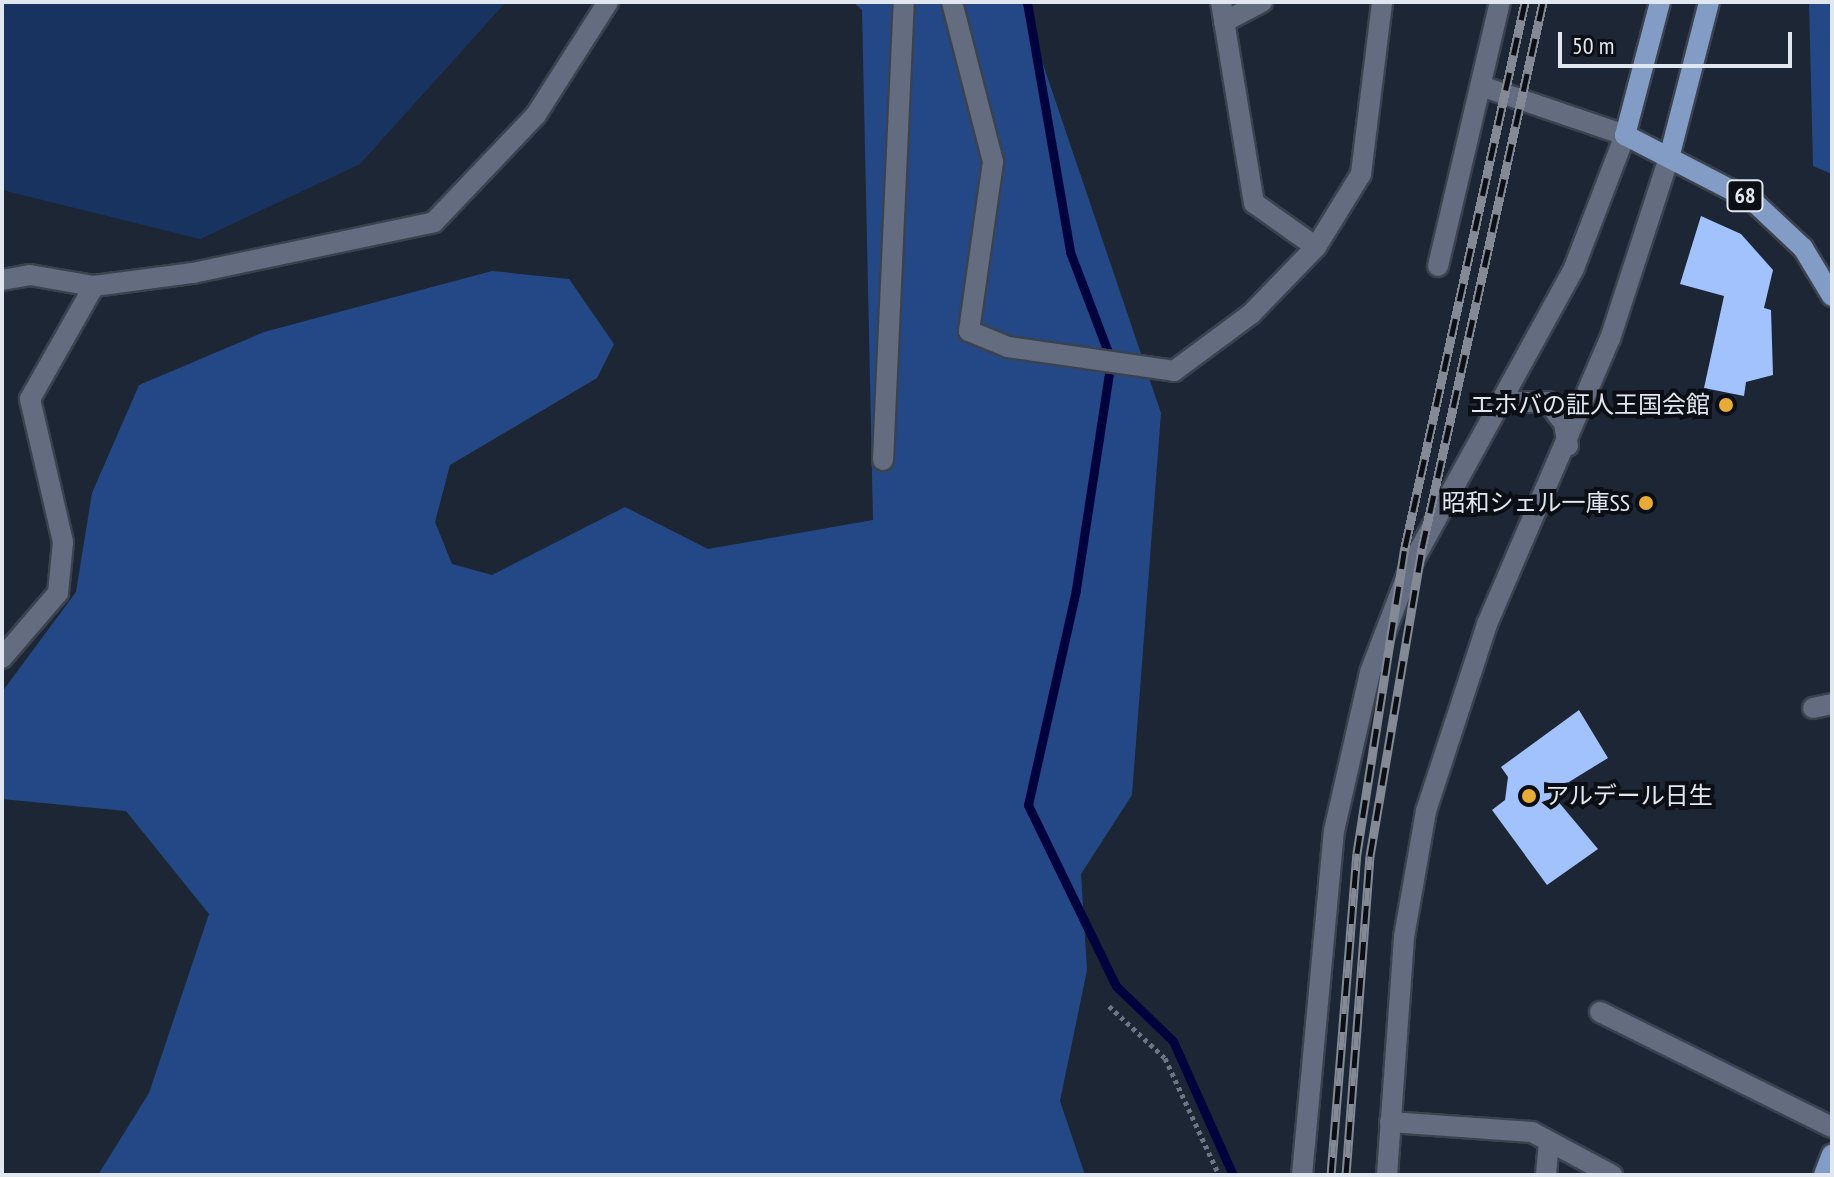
<!DOCTYPE html>
<html>
<head>
<meta charset="utf-8">
<style>
  body { margin:0 }
  #map { position:relative; width:1834px; height:1177px; overflow:hidden; background:#1d2634; font-family:"PT Sans Narrow","Noto Sans JP",sans-serif }
  div>[style] { position:absolute }
  [style*='--x'] { left:calc(var(--x)*1px); top:calc(var(--y)*1px); width:calc(var(--w)*1px); rotate:calc(var(--a)*1deg) }
  .green>* { inset:0; background:#193360 }
  .forest>* { inset:0; background:#244886 }
  .stream>* { height:9px; margin:-4.5px; padding:0 4.5px; transform-origin:4.5px; border-radius:4.5px; background:#00023d }
  .building>* { inset:0; background:#a1c2fc }
  .path>* { height:5px; margin-top:-2.5px; transform-origin:0; background:repeating-linear-gradient(90deg,#6f7683 0 4px,transparent 0 8px) }
  .roads { filter:drop-shadow(2px 0 #3b424f) drop-shadow(-2px 0 #3b424f) drop-shadow(0 2px #3b424f) drop-shadow(0 -2px #3b424f) }
  .street>* { height:20px; margin:-10px; padding:0 10px; transform-origin:10px; border-radius:10px; background:#636d7f }
  .secondary>* { height:20px; margin:-10px; padding:0 10px; transform-origin:10px; border-radius:10px; background:#636d7f }
  .primary>* { height:20px; margin:-10px; padding:0 10px; transform-origin:10px; border-radius:10px; background:#839cc6 }
  .rail>* { height:9px; margin-top:-4.5px; transform-origin:0; background:repeating-linear-gradient(90deg,#0b0f15 0 18px,#838a96 0 36px); box-sizing:border-box; border-block:2px solid #838a96 }
  .dots>* { width:22px; height:22px; translate:-50% -50%; box-sizing:border-box; border:4px solid #0b0f15; border-radius:50% }
  span { translate:-50% -50%; white-space:nowrap; text-align:center; line-height:1.15; -webkit-text-stroke:8px #0b0f15; paint-order:stroke }
  .shield-label span { padding:2px 6px; background:#0b0f15; border:2px solid; border-radius:6px; -webkit-text-stroke-width:0 }
  .shield-label { font-size:22px; color:#e1e7f1; font-weight:700 }
  .poi-label { font-size:24px; color:#e1e7f1 }
  .right { translate:-100% -50%; text-align:right }
  .left { translate:0 -50%; text-align:left }
  .frame { position:absolute; inset:0; border:4px solid #e1e7f1; pointer-events:none }
  .scale { position:absolute; left:1558px; top:32px; width:234px; height:36px; box-sizing:border-box; border:4px solid #e1e7f1; border-top:0; padding-left:10px; font-size:24px; line-height:28px; white-space:nowrap; color:#e1e7f1; -webkit-text-stroke:6px #0b0f15; paint-order:stroke }
</style>
</head>
<body>
<div id="map">
  <div class="green">
    <i style="clip-path:polygon(2px 2px,506px 2px,360px 164px,200px 239px,2px 190px)"></i>
  </div>
  <div class="forest">
    <i style="clip-path:polygon(853px 2px,1022px 2px,1161px 413px,1132px 795px,1081px 874px,1087px 970px,1060px 1101px,1085px 1175px,98px 1175px,149px 1093px,209px 914px,126px 811px,2px 799px,2px 692px,76px 592px,92px 493px,139px 385px,264px 332px,492px 271px,569px 279px,614px 344px,597px 378px,450px 465px,435px 522px,452px 564px,492px 575px,625px 507px,708px 549px,873px 520px,862px 10px)"></i>
    <i style="clip-path:polygon(1809px 2px,1832px 2px,1832px 174px,1813px 166px)"></i>
  </div>
  <div class="stream">
    <i style="--x:1027;--y:2;--w:254;--a:80.2"></i>
    <i style="--x:1070;--y:252;--w:116;--a:69.2"></i>
    <i style="--x:1111;--y:360;--w:233;--a:98.7"></i>
    <i style="--x:1076;--y:590;--w:220;--a:102.6"></i>
    <i style="--x:1028;--y:805;--w:201;--a:64.1"></i>
    <i style="--x:1116;--y:986;--w:79;--a:44"></i>
    <i style="--x:1173;--y:1041;--w:147;--a:65.9"></i>
  </div>
  <div class="building">
    <i style="clip-path:polygon(1701px 216px,1741px 234px,1773px 270px,1764px 308px,1771px 310px,1773px 375px,1746px 382px,1744px 396px,1704px 388px,1724px 296px,1680px 284px)"></i>
    <i style="clip-path:polygon(1579px 710px,1608px 758px,1551px 793px,1598px 849px,1547px 885px,1492px 810px,1505px 800px,1508px 777px,1501px 767px)"></i>
  </div>
  <div class="path">
    <i style="--x:1109;--y:1006;--w:76;--a:42.9"></i>
    <i style="--x:1165;--y:1058;--w:129;--a:65.2"></i>
  </div>
  <div class="roads">
    <div class="street">
      <i style="--x:952;--y:2;--w:165;--a:75.6"></i>
      <i style="--x:993;--y:162;--w:171;--a:98.1"></i>
      <i style="--x:969;--y:331;--w:42;--a:22.3"></i>
      <i style="--x:1008;--y:347;--w:168;--a:8.2"></i>
      <i style="--x:1174;--y:371;--w:96;--a:-36.5"></i>
      <i style="--x:1251;--y:314;--w:93;--a:-45.9"></i>
      <i style="--x:1221;--y:2;--w:204;--a:80.7"></i>
      <i style="--x:1254;--y:203;--w:76;--a:35.4"></i>
      <i style="--x:1316;--y:247;--w:86;--a:-58.3"></i>
      <i style="--x:1361;--y:174;--w:173;--a:-83"></i>
      <i style="--x:1224;--y:22;--w:43;--a:-27.8"></i>
      <i style="--x:1481;--y:86;--w:152;--a:18.8"></i>
      <i style="--x:1438;--y:266;--w:271;--a:-76.8"></i>
      <i style="--x:2;--y:280;--w:28;--a:-10"></i>
      <i style="--x:30;--y:275;--w:65;--a:9.8"></i>
      <i style="--x:94;--y:286;--w:100;--a:-7.5"></i>
      <i style="--x:193;--y:273;--w:246;--a:-11.9"></i>
      <i style="--x:434;--y:222;--w:148;--a:-46.4"></i>
      <i style="--x:536;--y:115;--w:134;--a:-57.5"></i>
      <i style="--x:883;--y:460;--w:458;--a:-87.4"></i>
      <i style="--x:2;--y:658;--w:86;--a:-49.3"></i>
      <i style="--x:58;--y:593;--w:51;--a:-84.4"></i>
      <i style="--x:63;--y:542;--w:147;--a:-103"></i>
      <i style="--x:30;--y:399;--w:130;--a:-60.5"></i>
      <i style="--x:1813;--y:708;--w:19;--a:-12"></i>
      <i style="--x:1600;--y:1012;--w:259;--a:26.4"></i>
      <i style="--x:1390;--y:1122;--w:142;--a:4"></i>
      <i style="--x:1532;--y:1132;--w:91;--a:28.3"></i>
      <i style="--x:1546;--y:1175;--w:33;--a:-85"></i>
    </div>
    <div class="secondary">
      <i style="--x:1504;--y:402;--w:44;--a:0"></i>
      <i style="--x:1548;--y:402;--w:26;--a:53"></i>
      <i style="--x:1564;--y:423;--w:23;--a:80"></i>
      <i style="--x:1302;--y:1175;--w:345;--a:-84.7"></i>
      <i style="--x:1334;--y:831;--w:163;--a:-77.2"></i>
      <i style="--x:1370;--y:672;--w:115;--a:-69"></i>
      <i style="--x:1411;--y:565;--w:339;--a:-61.2"></i>
      <i style="--x:1574;--y:268;--w:142;--a:-69"></i>
      <i style="--x:1387;--y:1175;--w:239;--a:-85.9"></i>
      <i style="--x:1404;--y:937;--w:128;--a:-80.1"></i>
      <i style="--x:1426;--y:811;--w:197;--a:-71.9"></i>
      <i style="--x:1487;--y:624;--w:310;--a:-66.7"></i>
      <i style="--x:1610;--y:339;--w:194;--a:-72"></i>
    </div>
    <div class="primary">
      <i style="--x:1660;--y:2;--w:138;--a:104.7"></i>
      <i style="--x:1625;--y:135;--w:145;--a:27.4"></i>
      <i style="--x:1754;--y:202;--w:67;--a:43.2"></i>
      <i style="--x:1803;--y:248;--w:56;--a:58.9"></i>
      <i style="--x:1670;--y:154;--w:157;--a:-75.6"></i>
      <i style="--x:1824;--y:1175;--w:22;--a:-69"></i>
    </div>
  </div>
  <div class="rail">
    <i style="--x:1331;--y:1175;--w:323;--a:-85.4"></i>
    <i style="--x:1357;--y:853;--w:310;--a:-81.1"></i>
    <i style="--x:1405;--y:547;--w:558;--a:-77.58"></i>
    <i style="--x:1346;--y:1175;--w:320;--a:-85.7"></i>
    <i style="--x:1370;--y:856;--w:312;--a:-80.4"></i>
    <i style="--x:1422;--y:548;--w:559;--a:-77.5"></i>
  </div>
  <div class="dots">
    <i style="left:1726px;top:405px;background:#e6ac36"></i>
    <i style="left:1646px;top:503px;background:#e6ac36"></i>
    <i style="left:1529px;top:796px;background:#e6ac36"></i>
  </div>
  <div class="shield-label">
    <span style="left:1745px;top:196px">68</span>
  </div>
  <div class="poi-label">
    <span class="right" style="left:1710px;top:405px">エホバの証人王国会館</span>
    <span class="right" style="left:1630px;top:503px">昭和シェル一庫SS</span>
    <span class="left" style="left:1545px;top:796px">アルデール日生</span>
  </div>
  <div class="frame"></div>
  <div class="scale">50 m</div>
</div>
</body>
</html>
